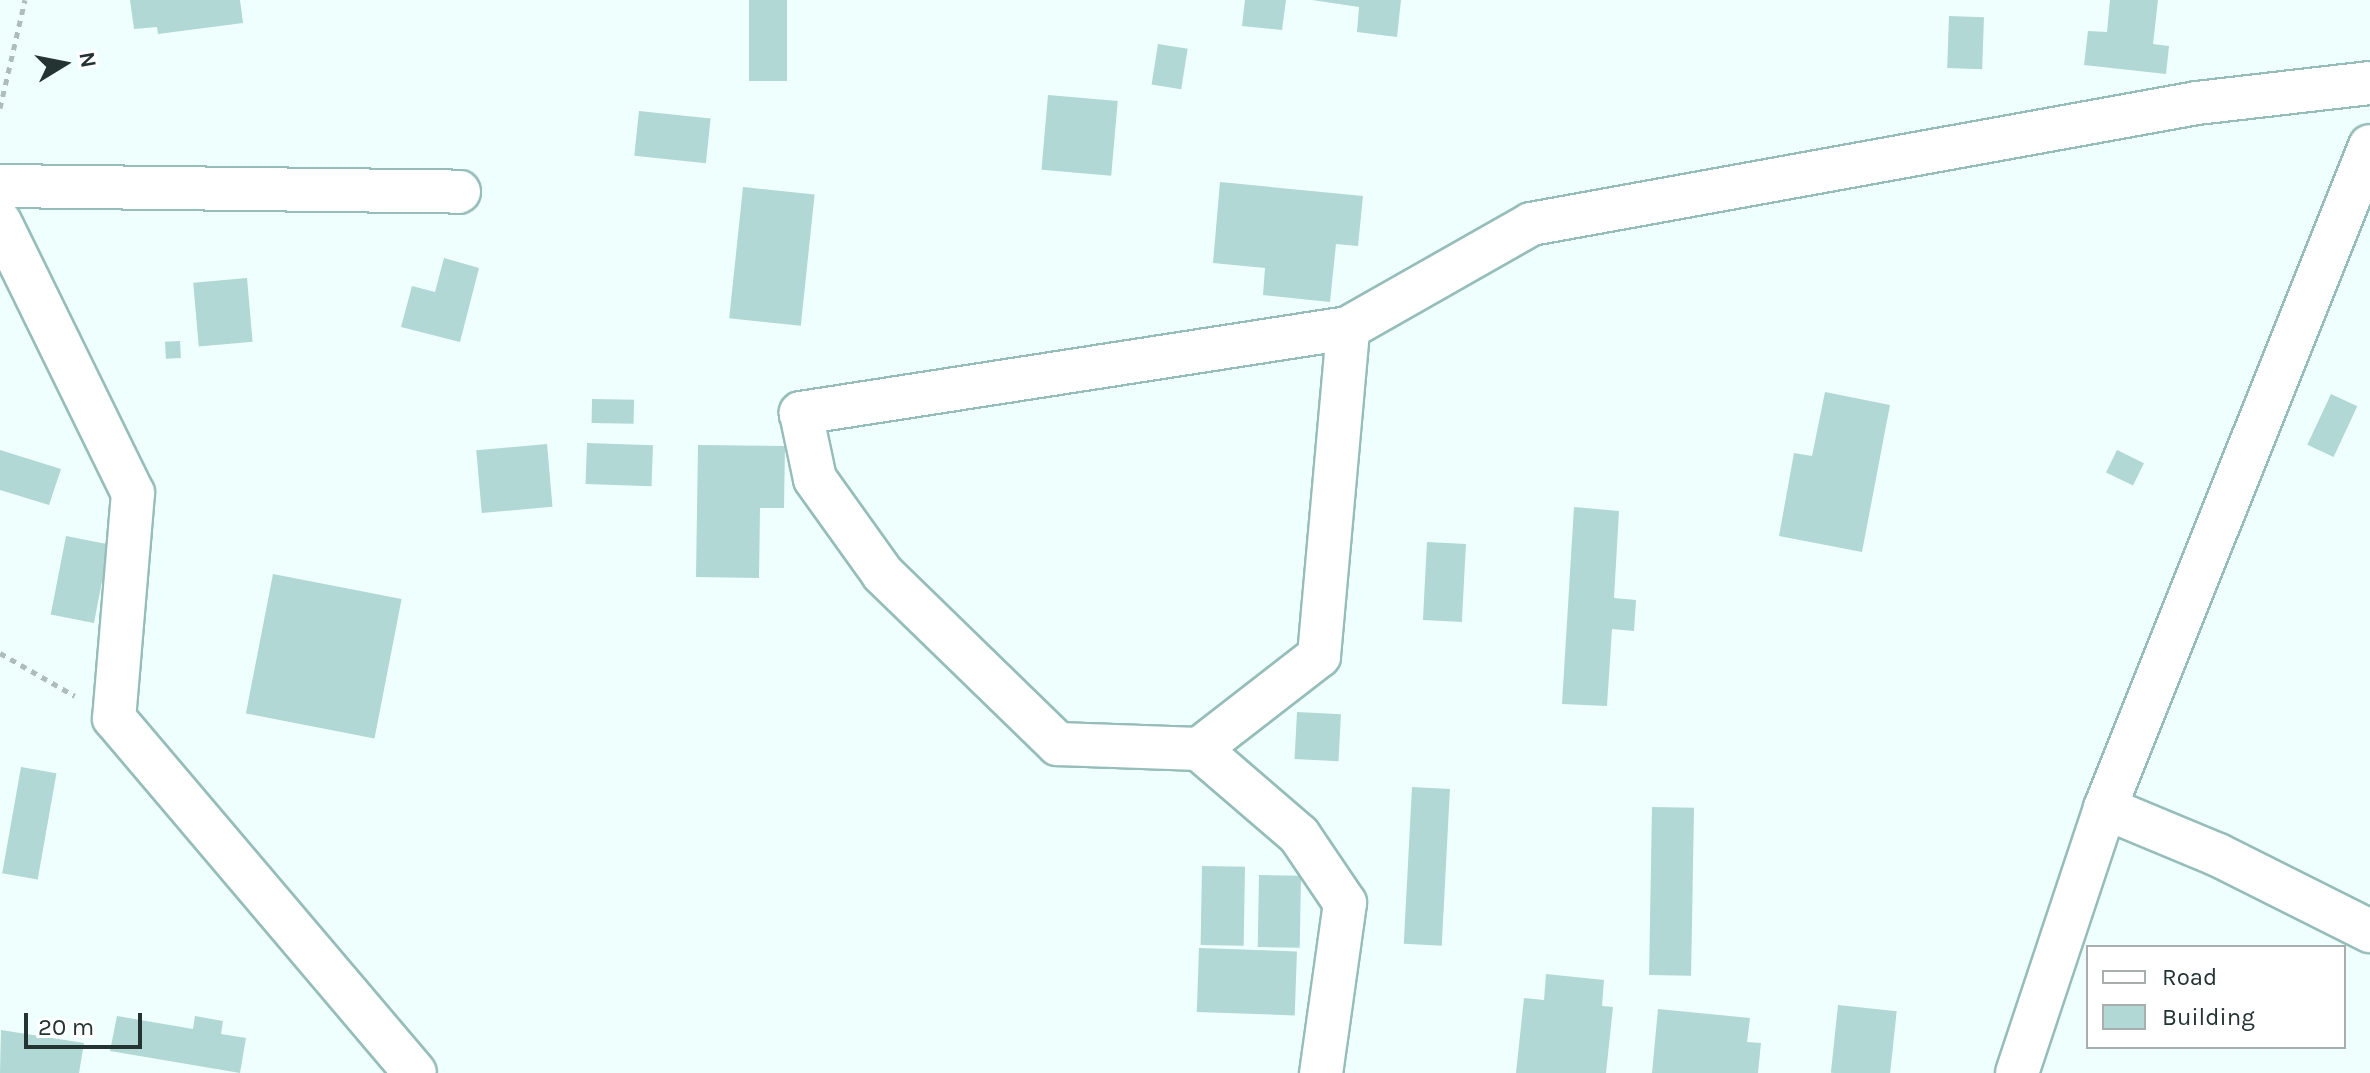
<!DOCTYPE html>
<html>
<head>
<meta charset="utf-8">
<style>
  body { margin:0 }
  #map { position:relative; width:2370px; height:1073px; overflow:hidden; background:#effffd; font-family:Karla,sans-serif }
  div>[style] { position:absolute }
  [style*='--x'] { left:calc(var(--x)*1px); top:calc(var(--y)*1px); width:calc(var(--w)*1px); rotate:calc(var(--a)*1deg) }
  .building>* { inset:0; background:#b1d8d4; transform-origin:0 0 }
  .path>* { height:5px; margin-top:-2.5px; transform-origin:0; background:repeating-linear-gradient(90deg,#adbdbb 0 6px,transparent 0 12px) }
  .roads { filter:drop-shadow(2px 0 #96bdb9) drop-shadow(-2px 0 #96bdb9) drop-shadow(0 2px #96bdb9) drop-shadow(0 -2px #96bdb9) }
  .minor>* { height:42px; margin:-21px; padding:0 21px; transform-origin:21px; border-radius:21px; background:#fff }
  span { translate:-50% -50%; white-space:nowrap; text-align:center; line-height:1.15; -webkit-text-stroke:6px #fff; paint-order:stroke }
  .legend { position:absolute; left:2086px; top:945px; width:260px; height:104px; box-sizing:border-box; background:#fff; border:2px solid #a7aead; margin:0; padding:10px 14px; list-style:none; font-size:24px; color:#243433 }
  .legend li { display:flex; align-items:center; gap:16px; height:40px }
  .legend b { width:40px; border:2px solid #a7aead }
  .north { position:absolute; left:24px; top:24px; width:80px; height:80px; -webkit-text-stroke:6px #fff; paint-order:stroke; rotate:80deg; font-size:22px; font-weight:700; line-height:32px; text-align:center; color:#243433 }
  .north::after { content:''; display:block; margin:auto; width:28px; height:36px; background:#243433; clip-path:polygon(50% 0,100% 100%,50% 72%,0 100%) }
  .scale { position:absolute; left:24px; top:1013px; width:118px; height:36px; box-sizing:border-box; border:4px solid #243433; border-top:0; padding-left:10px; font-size:24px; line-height:28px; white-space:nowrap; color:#243433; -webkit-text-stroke:6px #fff; paint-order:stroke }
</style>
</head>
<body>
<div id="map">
  <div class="building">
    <i style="clip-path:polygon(130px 0,240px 0,243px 23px,158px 34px,157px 27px,134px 29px)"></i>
    <i style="left:749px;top:0;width:38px;height:81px"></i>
    <i style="clip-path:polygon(1245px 0,1286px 0,1282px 30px,1242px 26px)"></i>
    <i style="clip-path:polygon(1312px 0,1401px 0,1397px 37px,1357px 32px,1359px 7px)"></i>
    <i style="clip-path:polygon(2110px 0,2158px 0,2153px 44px,2169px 46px,2166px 74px,2084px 65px,2088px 31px,2107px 32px)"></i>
    <i style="left:1949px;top:16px;width:35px;height:52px;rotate:2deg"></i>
    <i style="left:1158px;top:44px;width:30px;height:41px;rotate:9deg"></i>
    <i style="left:1048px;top:95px;width:70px;height:75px;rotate:5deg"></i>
    <i style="left:639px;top:111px;width:72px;height:45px;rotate:6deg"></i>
    <i style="clip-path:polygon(1220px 182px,1363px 196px,1358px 246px,1336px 244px,1330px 302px,1263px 295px,1265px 268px,1213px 263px)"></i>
    <i style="left:743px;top:187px;width:72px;height:132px;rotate:6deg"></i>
    <i style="clip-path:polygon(444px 258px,479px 268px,460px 342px,401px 327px,412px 286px,435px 292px)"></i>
    <i style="left:247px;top:278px;width:64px;height:54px;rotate:85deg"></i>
    <i style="left:180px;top:341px;width:17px;height:15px;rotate:87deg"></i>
    <i style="clip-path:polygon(1825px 392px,1890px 405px,1862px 552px,1779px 536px,1794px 453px,1812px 456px)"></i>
    <i style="left:2331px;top:394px;width:29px;height:56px;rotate:25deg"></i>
    <i style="left:592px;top:399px;width:42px;height:24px;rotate:1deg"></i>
    <i style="left:587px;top:443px;width:66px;height:41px;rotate:2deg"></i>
    <i style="left:547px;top:444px;width:63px;height:71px;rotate:85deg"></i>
    <i style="clip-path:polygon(698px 445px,785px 446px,784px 508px,760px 508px,759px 578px,696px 577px)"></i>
    <i style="clip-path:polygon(0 450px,61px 469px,49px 505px,0 490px)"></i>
    <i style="left:2117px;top:450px;width:30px;height:25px;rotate:26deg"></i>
    <i style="clip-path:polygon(1574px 507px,1619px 511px,1614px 598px,1636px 600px,1634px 631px,1612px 629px,1607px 706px,1562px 704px)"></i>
    <i style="left:66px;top:536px;width:44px;height:80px;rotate:11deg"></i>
    <i style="left:1427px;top:542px;width:39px;height:78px;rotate:3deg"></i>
    <i style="left:273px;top:574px;width:131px;height:142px;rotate:11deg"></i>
    <i style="left:1297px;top:712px;width:44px;height:47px;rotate:3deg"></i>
    <i style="left:21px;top:767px;width:36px;height:108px;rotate:10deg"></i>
    <i style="left:1412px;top:787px;width:38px;height:157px;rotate:3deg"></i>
    <i style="left:1652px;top:807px;width:42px;height:168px;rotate:1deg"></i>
    <i style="left:1202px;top:866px;width:43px;height:79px;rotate:1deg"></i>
    <i style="left:1259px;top:875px;width:42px;height:72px;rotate:1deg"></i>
    <i style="left:1199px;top:948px;width:98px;height:64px;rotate:2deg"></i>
    <i style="clip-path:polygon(1546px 974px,1604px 980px,1602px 1006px,1613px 1007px,1606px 1073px,1516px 1073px,1524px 998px,1544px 1000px)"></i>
    <i style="left:1838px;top:1005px;width:59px;height:68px;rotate:6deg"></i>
    <i style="clip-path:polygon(1658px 1009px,1750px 1018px,1747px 1042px,1761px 1043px,1758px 1073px,1652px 1073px)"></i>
    <i style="clip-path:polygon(117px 1016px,193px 1029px,195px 1016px,223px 1021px,221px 1034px,246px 1038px,240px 1073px,110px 1051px)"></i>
    <i style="clip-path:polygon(1px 1030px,84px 1043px,79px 1073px,0 1073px)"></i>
  </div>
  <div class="path">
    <i style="--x:0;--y:108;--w:111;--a:-77"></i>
    <i style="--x:0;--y:653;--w:86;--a:29.8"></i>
  </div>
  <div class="roads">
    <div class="minor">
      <i style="--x:0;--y:186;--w:459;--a:0.7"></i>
      <i style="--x:0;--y:222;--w:302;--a:63.9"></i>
      <i style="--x:133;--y:493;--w:226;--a:94.8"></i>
      <i style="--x:114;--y:718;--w:465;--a:49.7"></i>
      <i style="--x:1348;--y:328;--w:554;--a:171.17"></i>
      <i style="--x:801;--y:413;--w:67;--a:78"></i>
      <i style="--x:815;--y:479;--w:117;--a:54.4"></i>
      <i style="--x:883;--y:574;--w:244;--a:44.2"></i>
      <i style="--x:1058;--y:744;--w:141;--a:2"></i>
      <i style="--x:1199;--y:749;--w:152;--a:-37.8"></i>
      <i style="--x:1319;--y:656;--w:329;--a:-84.9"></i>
      <i style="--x:1348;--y:328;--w:210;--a:-29.6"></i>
      <i style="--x:1531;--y:224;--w:677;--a:-10.3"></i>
      <i style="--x:2197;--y:103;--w:174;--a:-6.6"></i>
      <i style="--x:1199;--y:749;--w:132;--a:40.7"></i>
      <i style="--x:1299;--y:835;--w:82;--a:55.9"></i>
      <i style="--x:1345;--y:903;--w:172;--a:98"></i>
      <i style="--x:2105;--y:808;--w:122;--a:22.6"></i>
      <i style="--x:2218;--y:855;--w:170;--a:26.6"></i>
      <i style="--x:2017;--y:1073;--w:279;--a:-71.6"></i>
      <i style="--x:2105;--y:808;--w:713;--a:-68.18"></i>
    </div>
  </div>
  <ul class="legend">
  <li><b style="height:10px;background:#fff"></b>Road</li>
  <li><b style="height:22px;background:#b1d8d4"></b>Building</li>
  </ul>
  <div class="north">N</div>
  <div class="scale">20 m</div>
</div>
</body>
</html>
